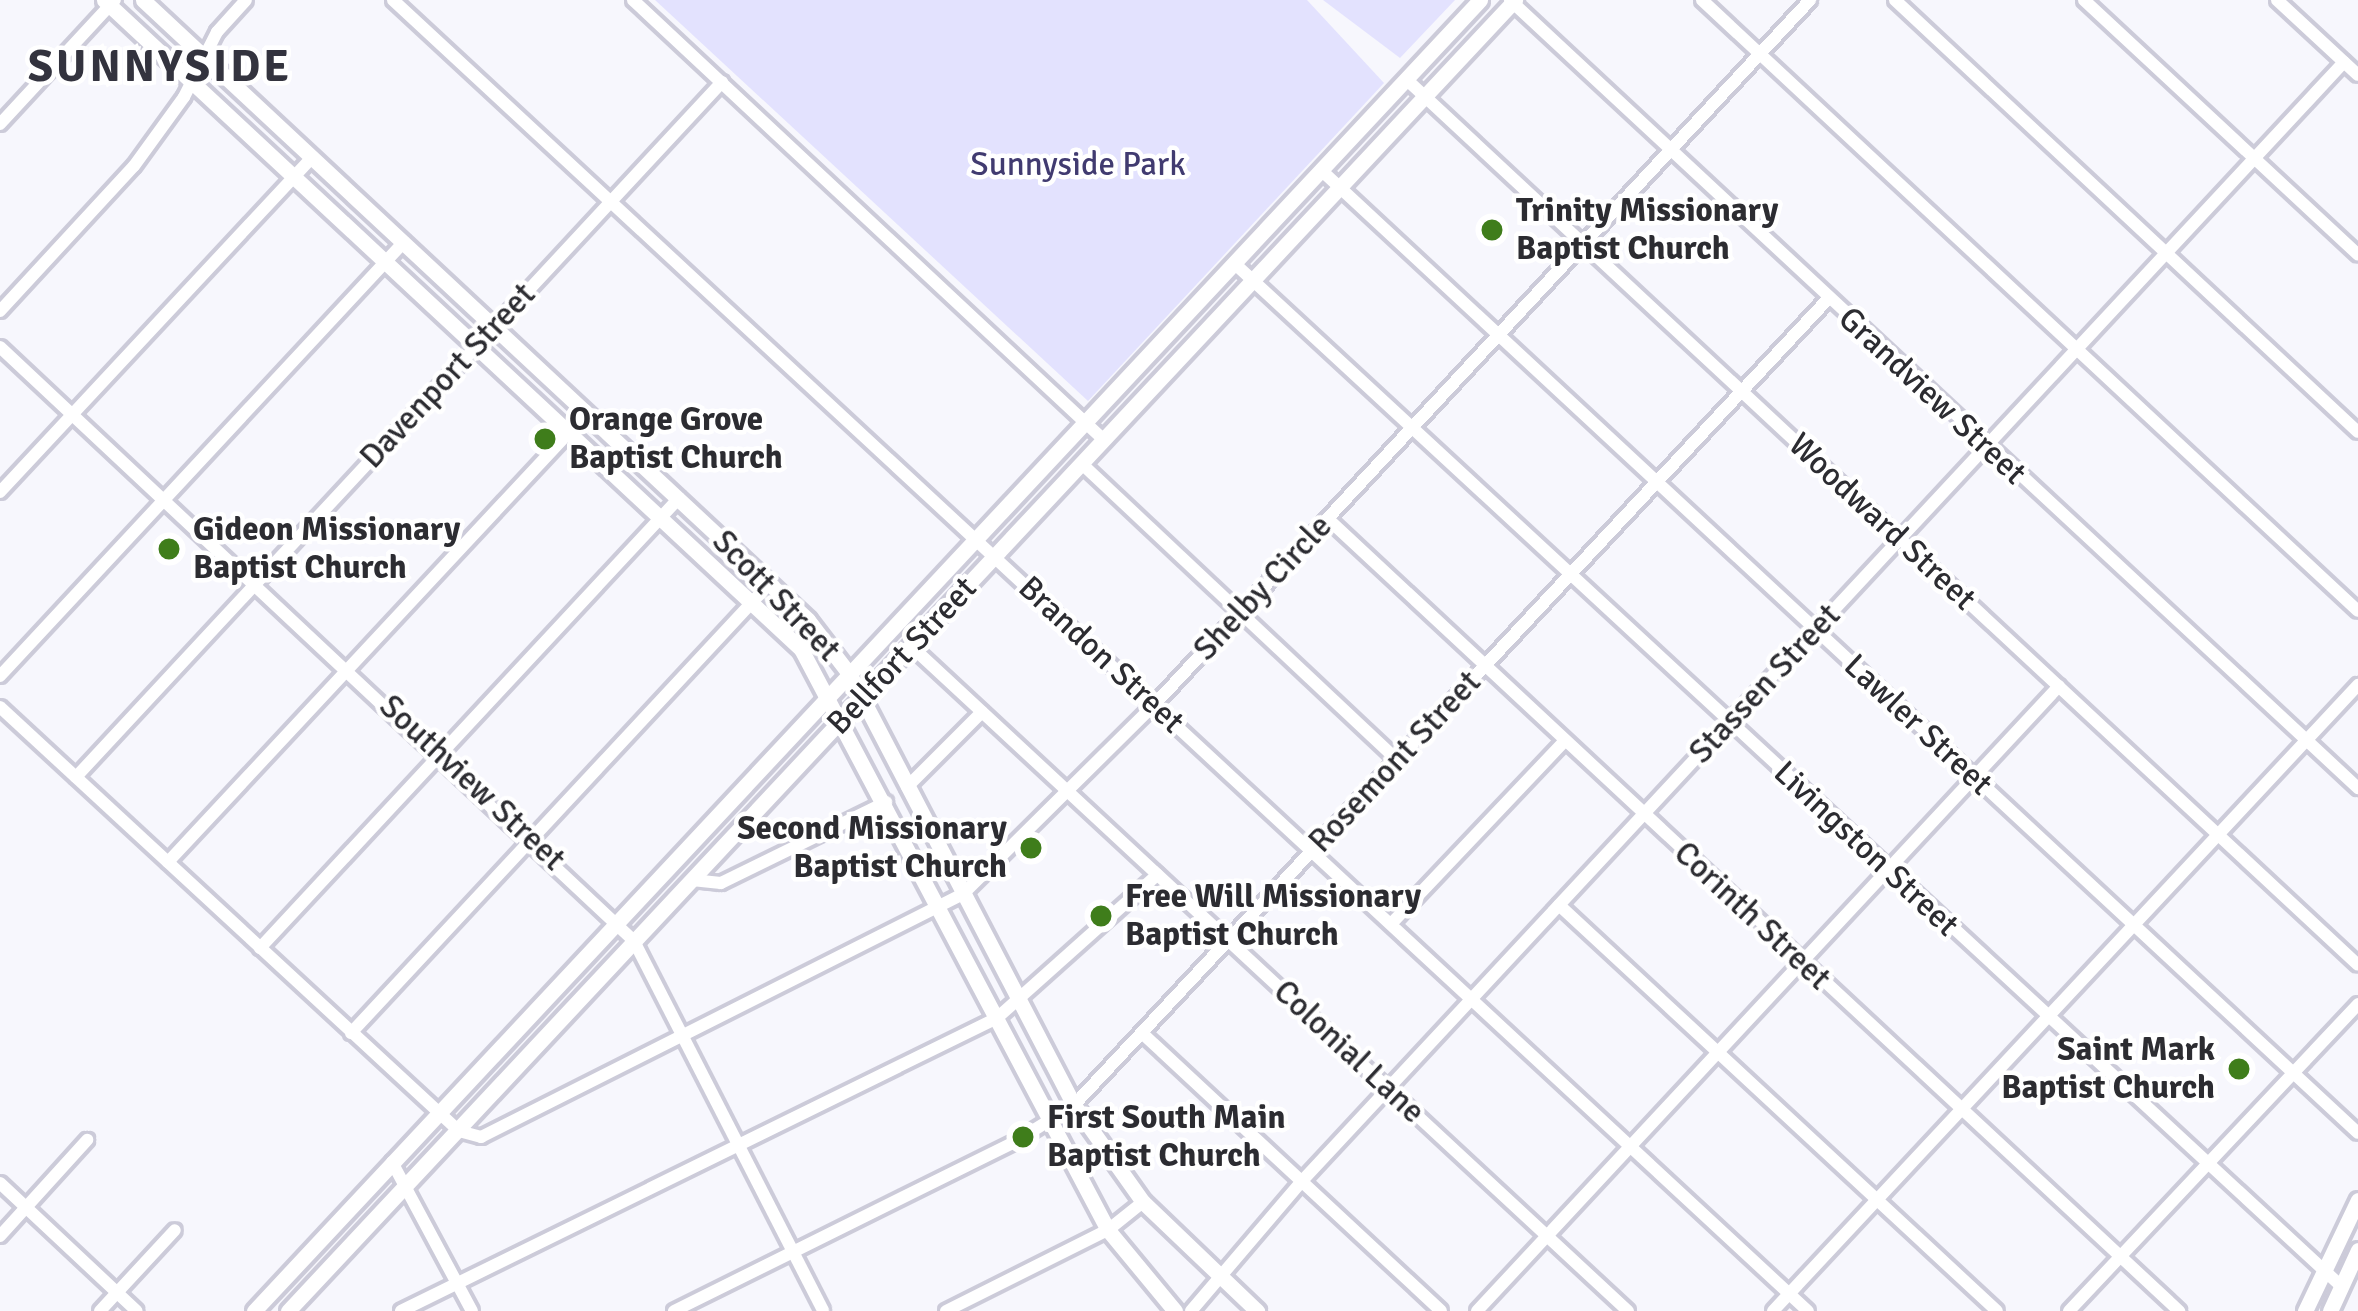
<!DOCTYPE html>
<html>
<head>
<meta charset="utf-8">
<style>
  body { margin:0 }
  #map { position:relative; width:2358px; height:1311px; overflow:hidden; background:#f7f7fd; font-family:Signika,sans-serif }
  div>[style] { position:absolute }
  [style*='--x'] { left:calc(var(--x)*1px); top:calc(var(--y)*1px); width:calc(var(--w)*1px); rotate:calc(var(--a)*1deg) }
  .green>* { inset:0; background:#e3e2fe }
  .roads { filter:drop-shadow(3px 0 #cccbd9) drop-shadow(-3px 0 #cccbd9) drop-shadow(0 3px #cccbd9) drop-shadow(0 -3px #cccbd9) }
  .minor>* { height:12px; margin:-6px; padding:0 6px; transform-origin:6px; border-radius:6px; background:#fff }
  .major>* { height:15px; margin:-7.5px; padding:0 7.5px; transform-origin:7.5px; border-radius:7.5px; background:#fff }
  .dots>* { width:33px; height:33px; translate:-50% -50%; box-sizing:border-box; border:6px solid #fff; border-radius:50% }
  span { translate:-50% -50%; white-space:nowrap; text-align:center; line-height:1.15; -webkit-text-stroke:9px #fff; paint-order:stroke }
  .park-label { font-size:33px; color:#413b70 }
  .poi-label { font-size:33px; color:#2c2c31; font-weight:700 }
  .left { translate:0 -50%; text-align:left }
  .right { translate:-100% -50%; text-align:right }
  .street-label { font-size:33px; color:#2c2c31 }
  .district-label { font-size:45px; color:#33333e; font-weight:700; letter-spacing:3px }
</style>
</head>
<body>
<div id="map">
  <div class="green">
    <i style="clip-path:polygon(655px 0,1307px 0,1384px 83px,1088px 401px)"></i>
    <i style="clip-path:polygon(1323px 0,1455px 0,1400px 58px)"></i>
  </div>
  <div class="roads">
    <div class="minor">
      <i style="--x:393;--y:0;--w:1929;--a:42.82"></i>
      <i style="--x:633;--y:0;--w:645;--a:43.05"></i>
      <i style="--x:1510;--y:0;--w:1158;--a:42.9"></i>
      <i style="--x:1702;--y:0;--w:896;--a:42.97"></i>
      <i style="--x:1895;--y:0;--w:633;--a:43.02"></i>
      <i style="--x:2084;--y:0;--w:374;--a:42.9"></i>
      <i style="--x:2277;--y:0;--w:110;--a:42.8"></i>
      <i style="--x:1406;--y:79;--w:1300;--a:42.94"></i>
      <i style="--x:0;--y:124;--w:169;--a:-47.2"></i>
      <i style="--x:1321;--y:170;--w:1415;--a:42.88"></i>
      <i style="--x:1234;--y:263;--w:1507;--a:42.74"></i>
      <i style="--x:0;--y:311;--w:197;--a:-47.3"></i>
      <i style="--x:134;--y:166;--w:85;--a:-54.1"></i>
      <i style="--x:184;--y:97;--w:73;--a:-63.1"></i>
      <i style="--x:217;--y:32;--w:43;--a:-47.8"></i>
      <i style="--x:0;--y:347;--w:869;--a:43.13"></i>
      <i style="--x:634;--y:941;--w:415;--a:62.9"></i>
      <i style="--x:1082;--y:464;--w:432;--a:43.2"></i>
      <i style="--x:0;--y:492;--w:458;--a:-47"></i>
      <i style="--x:1328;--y:519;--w:1163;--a:42.94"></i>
      <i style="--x:911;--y:646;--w:978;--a:42.85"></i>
      <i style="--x:0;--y:676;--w:593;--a:-47.05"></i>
      <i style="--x:0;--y:707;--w:625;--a:42.73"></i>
      <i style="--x:459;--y:1131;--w:23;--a:15"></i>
      <i style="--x:481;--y:1137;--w:540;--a:-26.75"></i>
      <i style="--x:963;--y:894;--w:269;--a:-44.7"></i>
      <i style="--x:1154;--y:705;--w:963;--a:-47.06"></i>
      <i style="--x:76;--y:777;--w:949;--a:-47.09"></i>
      <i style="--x:907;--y:787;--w:106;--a:-45"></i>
      <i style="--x:168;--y:862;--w:614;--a:-46.98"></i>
      <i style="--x:692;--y:880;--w:29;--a:6"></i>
      <i style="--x:721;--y:883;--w:184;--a:-26.1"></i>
      <i style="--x:1559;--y:905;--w:597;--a:42.83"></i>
      <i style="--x:1391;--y:924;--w:251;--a:-46.5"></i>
      <i style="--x:260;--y:948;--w:615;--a:-47.04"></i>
      <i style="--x:351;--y:1033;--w:615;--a:-47.04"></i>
      <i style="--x:1142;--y:1033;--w:408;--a:42.9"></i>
      <i style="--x:392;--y:1162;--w:169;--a:61.8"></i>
      <i style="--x:0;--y:1183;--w:187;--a:43.1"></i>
      <i style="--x:0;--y:1236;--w:130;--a:-47.8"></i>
      <i style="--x:100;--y:1311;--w:110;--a:-47.2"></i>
      <i style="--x:401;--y:1311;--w:664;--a:-26.18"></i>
      <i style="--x:997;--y:1018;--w:215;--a:-41.8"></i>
      <i style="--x:674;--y:1311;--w:384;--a:-26.4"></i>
      <i style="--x:1018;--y:1140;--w:66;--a:-32"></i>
      <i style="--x:1074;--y:1105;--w:1102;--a:-46.91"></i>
      <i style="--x:946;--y:1311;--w:181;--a:-26.6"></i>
      <i style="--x:1108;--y:1230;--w:45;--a:-38.7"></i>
      <i style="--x:1191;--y:1311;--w:171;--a:-49.5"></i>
      <i style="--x:1302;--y:1181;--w:1529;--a:-47.04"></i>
      <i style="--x:1477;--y:1311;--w:854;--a:-47.04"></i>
      <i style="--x:1773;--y:1311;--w:857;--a:-46.94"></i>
      <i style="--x:2069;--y:1311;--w:422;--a:-46.7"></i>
    </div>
    <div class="major">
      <i style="--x:104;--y:0;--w:952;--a:42.96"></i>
      <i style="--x:801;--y:649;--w:657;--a:62.15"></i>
      <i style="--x:1108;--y:1230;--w:105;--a:50.4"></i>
      <i style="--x:143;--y:0;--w:909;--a:42.99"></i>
      <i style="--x:808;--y:620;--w:69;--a:52.6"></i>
      <i style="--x:850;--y:675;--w:485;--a:62.5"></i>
      <i style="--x:1074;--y:1105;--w:119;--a:54.6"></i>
      <i style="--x:1143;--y:1202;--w:158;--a:43.7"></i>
      <i style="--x:254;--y:1311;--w:1795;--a:-46.92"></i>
      <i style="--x:288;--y:1311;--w:1796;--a:-46.9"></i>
      <i style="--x:2305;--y:1311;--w:123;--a:-64.5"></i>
      <i style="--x:2330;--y:1311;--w:67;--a:-65.3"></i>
    </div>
  </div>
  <div class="dots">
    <i style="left:1492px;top:230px;background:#3f7d1b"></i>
    <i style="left:545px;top:439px;background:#3f7d1b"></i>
    <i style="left:169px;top:549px;background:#3f7d1b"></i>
    <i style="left:1031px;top:848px;background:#3f7d1b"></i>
    <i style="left:1101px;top:916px;background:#3f7d1b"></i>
    <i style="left:2239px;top:1069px;background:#3f7d1b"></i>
    <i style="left:1023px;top:1137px;background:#3f7d1b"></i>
  </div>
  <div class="park-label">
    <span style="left:1078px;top:165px">Sunnyside Park</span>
  </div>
  <div class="poi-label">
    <span class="left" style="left:1516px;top:230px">Trinity Missionary<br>Baptist Church</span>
    <span class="left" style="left:569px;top:439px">Orange Grove<br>Baptist Church</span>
    <span class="left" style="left:193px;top:549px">Gideon Missionary<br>Baptist Church</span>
    <span class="right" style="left:1007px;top:848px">Second Missionary<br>Baptist Church</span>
    <span class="left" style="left:1125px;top:916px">Free Will Missionary<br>Baptist Church</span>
    <span class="right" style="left:2215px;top:1069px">Saint Mark<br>Baptist Church</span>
    <span class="left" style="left:1047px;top:1137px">First South Main<br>Baptist Church</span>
  </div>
  <div class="street-label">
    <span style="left:448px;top:376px;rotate:-47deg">Davenport Street</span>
    <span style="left:1932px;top:396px;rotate:43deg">Grandview Street</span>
    <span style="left:1882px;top:522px;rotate:43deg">Woodward Street</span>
    <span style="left:1263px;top:588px;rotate:-47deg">Shelby Circle</span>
    <span style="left:776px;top:596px;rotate:46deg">Scott Street</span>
    <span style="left:1101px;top:655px;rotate:43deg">Brandon Street</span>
    <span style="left:902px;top:656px;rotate:-47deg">Bellfort Street</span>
    <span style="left:1765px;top:684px;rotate:-47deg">Stassen Street</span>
    <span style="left:1918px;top:725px;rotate:43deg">Lawler Street</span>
    <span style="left:1395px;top:762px;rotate:-47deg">Rosemont Street</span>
    <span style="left:472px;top:783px;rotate:43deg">Southview Street</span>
    <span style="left:1866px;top:849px;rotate:43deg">Livingston Street</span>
    <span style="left:1752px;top:916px;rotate:43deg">Corinth Street</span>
    <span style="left:1349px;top:1052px;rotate:43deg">Colonial Lane</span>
  </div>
  <div class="district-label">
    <span style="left:160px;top:67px">SUNNYSIDE</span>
  </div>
</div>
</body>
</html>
